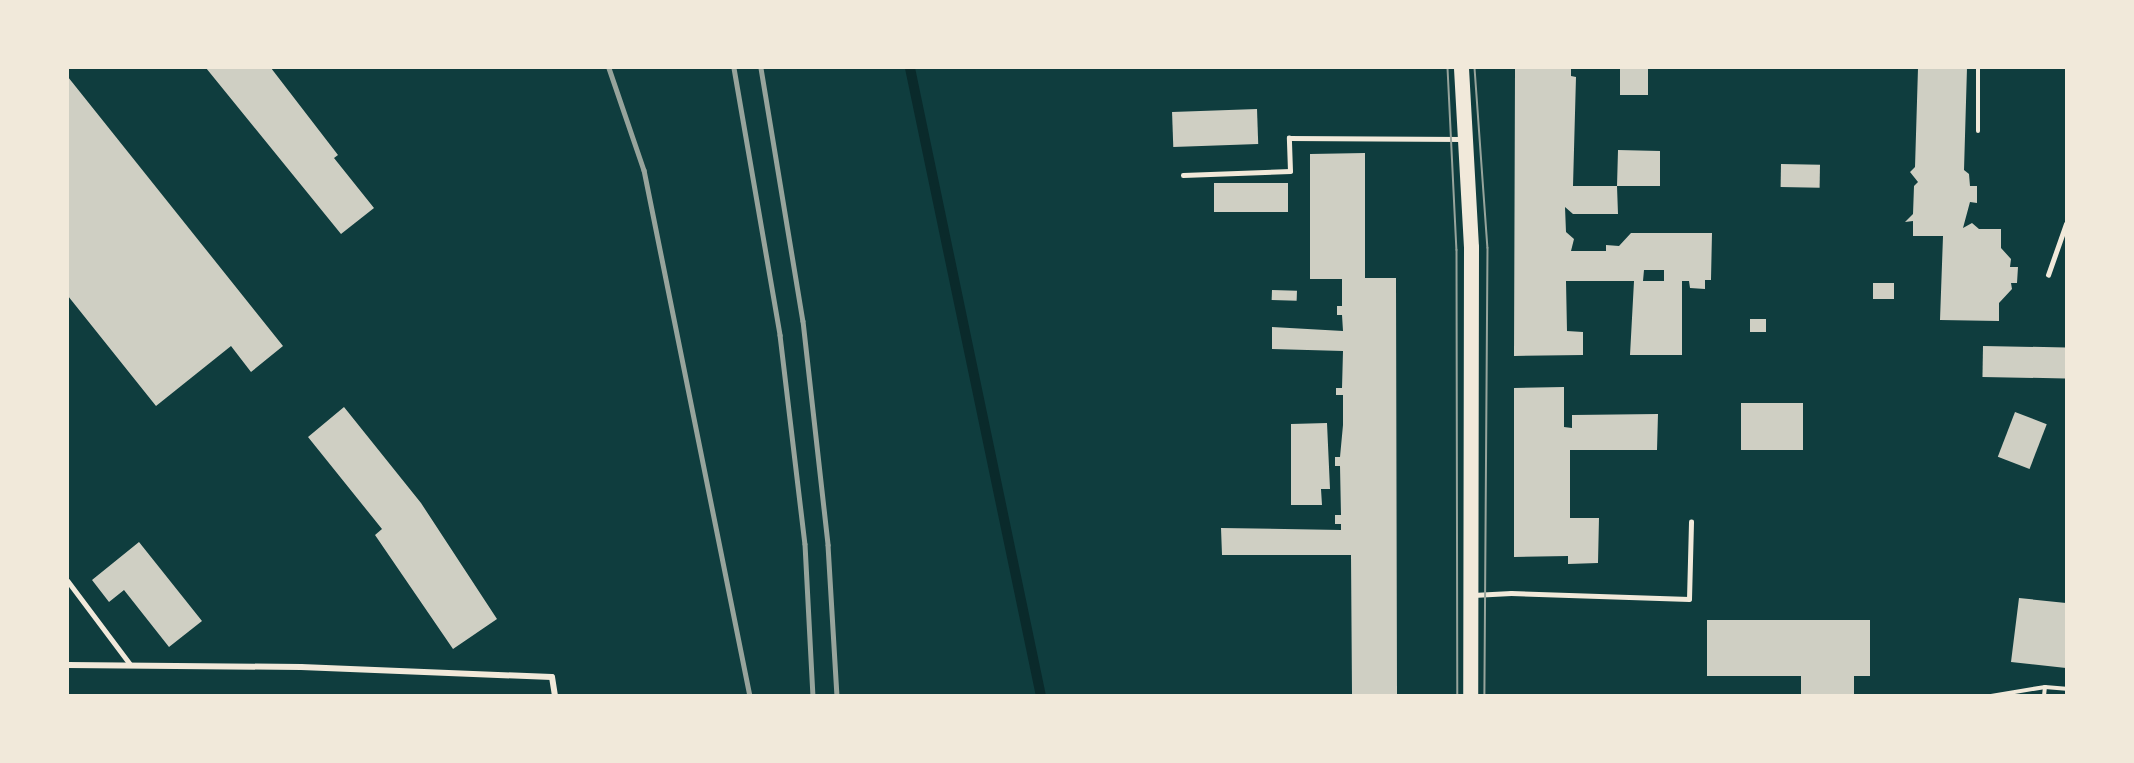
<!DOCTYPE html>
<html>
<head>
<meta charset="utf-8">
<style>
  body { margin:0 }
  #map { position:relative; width:2134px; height:763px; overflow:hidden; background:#0f3d3e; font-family:Mulish,sans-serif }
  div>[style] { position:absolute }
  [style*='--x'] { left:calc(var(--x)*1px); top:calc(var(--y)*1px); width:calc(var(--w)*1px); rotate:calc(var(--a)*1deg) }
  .stream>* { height:10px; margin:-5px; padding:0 5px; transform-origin:5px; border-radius:5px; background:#0a2a2b }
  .building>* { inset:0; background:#cfcfc3; transform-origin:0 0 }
  .path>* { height:4px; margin:-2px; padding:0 2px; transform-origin:2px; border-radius:2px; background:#f1e9da }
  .service>* { height:4.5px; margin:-2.25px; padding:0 2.25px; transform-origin:2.25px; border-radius:2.25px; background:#f1e9da }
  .minor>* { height:6px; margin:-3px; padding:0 3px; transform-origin:3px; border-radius:3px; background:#f1e9da }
  .primary>* { height:15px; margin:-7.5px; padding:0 7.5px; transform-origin:7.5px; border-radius:7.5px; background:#f1e9da }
  .tram>* { height:1.5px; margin:-0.75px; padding:0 0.75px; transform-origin:0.75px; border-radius:0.75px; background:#97a49c }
  .rail>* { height:4.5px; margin:-2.25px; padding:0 2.25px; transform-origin:2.25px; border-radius:2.25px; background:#97a49c }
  span { translate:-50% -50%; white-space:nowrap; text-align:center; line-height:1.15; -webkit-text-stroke:5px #f1e9da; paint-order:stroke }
  .frame { position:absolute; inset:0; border:69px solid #f1e9da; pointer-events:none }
</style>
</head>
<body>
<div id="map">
  <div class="stream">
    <i style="--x:910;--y:68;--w:642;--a:78.22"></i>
  </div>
  <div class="building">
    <i style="clip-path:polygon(206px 68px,271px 68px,338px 155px,334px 158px,374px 208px,341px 234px)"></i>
    <i style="clip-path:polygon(evenodd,1515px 68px,1571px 68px,1571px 76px,1576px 77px,1573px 186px,1617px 186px,1618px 150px,1660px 151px,1660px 186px,1617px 186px,1618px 214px,1573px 214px,1565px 207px,1566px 232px,1574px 239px,1571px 251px,1606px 251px,1606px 245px,1619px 246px,1631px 233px,1712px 233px,1711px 280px,1705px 280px,1705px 289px,1690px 288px,1689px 281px,1682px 281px,1682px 355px,1630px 355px,1634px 281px,1566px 281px,1567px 331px,1583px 332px,1583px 355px,1514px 356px,1515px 68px,1644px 270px,1664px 270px,1664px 281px,1643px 281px,1644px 270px)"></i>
    <i style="left:1620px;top:68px;width:28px;height:27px"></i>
    <i style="clip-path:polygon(1918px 68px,1967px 68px,1964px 170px,1969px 174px,1970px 186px,1977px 186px,1977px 203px,1970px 202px,1963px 228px,1972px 223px,1979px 229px,2001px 229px,2001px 248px,2011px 259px,2010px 267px,2018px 267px,2017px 283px,2011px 283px,2012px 289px,1999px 303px,1999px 321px,1940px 320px,1943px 236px,1913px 236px,1913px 221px,1905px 222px,1913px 214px,1914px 186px,1918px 182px,1910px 172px,1915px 167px)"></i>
    <i style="clip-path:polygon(68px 77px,283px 346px,251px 372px,231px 346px,156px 406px,68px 296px)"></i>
    <i style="left:1257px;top:109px;width:35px;height:85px;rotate:88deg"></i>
    <i style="clip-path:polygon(1365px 153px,1365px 278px,1396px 278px,1397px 696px,1352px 696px,1351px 555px,1222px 555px,1221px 528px,1341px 530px,1341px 524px,1335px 524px,1335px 515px,1341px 515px,1340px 466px,1335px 466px,1335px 457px,1340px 457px,1343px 425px,1343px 395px,1336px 395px,1336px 388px,1342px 388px,1343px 351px,1272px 349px,1272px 327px,1343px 331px,1342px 315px,1337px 315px,1337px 306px,1342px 306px,1342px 279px,1310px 279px,1310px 154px)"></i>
    <i style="left:1781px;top:164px;width:39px;height:23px;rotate:1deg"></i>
    <i style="left:1288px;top:183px;width:29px;height:74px;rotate:90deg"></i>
    <i style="left:1873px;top:283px;width:21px;height:16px"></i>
    <i style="left:1272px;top:290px;width:25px;height:10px;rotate:2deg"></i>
    <i style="left:1750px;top:319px;width:16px;height:13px"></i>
    <i style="left:1983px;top:346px;width:83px;height:31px;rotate:1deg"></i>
    <i style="clip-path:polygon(1564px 387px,1564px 427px,1572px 428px,1572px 415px,1658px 414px,1657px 450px,1570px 450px,1570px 518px,1599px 518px,1598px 563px,1568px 564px,1568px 556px,1514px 557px,1514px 388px)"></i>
    <i style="left:1741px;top:403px;width:62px;height:47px"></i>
    <i style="clip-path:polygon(344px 407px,421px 503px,497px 619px,453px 649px,375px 535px,382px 529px,308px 437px)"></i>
    <i style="left:2015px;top:412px;width:34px;height:48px;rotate:21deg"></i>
    <i style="clip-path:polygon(1327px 423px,1330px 489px,1321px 489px,1322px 505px,1291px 505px,1291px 424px)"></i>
    <i style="clip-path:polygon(139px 542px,202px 621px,169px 647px,124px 590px,109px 602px,92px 580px)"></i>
    <i style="clip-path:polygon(2019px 598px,2066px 603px,2066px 668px,2011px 662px)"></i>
    <i style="clip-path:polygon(1707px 620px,1870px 620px,1870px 676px,1854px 676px,1854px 696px,1801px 696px,1801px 676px,1707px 676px)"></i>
  </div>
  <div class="path">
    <i style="--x:1978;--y:131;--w:63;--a:-90"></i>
    <i style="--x:1991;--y:696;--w:55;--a:-9.5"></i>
    <i style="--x:2045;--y:687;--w:21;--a:5"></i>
    <i style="--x:2044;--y:696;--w:9;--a:-84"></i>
  </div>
  <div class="service">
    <i style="--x:1183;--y:175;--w:107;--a:-2.1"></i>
    <i style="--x:1290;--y:171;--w:33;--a:-92"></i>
    <i style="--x:1289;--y:138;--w:173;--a:0.3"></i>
    <i style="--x:2048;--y:275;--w:54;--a:-70.6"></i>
    <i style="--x:68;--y:581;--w:104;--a:53.2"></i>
    <i style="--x:1473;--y:595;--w:38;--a:-3"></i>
    <i style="--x:1511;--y:593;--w:178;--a:1.9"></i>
    <i style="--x:1689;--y:599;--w:77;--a:-88.5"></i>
  </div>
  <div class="minor">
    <i style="--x:68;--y:665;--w:233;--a:0.5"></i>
    <i style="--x:301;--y:667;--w:251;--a:2.3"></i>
    <i style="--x:552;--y:677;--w:19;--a:81"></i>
  </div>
  <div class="primary">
    <i style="--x:1461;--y:68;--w:179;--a:86.8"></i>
    <i style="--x:1471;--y:247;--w:449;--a:90.1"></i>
  </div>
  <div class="tram">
    <i style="--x:1448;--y:68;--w:182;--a:87.2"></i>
    <i style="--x:1457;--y:250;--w:446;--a:89.9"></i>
    <i style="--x:1475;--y:68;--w:180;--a:85.9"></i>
    <i style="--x:1488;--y:248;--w:448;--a:90.4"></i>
  </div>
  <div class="rail">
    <i style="--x:609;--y:68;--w:108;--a:71.1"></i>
    <i style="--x:644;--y:170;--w:537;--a:78.61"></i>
    <i style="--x:734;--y:68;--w:271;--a:80.2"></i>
    <i style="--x:780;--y:335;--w:210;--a:83.2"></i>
    <i style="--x:805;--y:544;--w:152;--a:87"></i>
    <i style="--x:761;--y:68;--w:256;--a:80.6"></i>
    <i style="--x:803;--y:321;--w:225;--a:83.6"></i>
    <i style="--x:828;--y:545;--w:151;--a:86.6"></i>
  </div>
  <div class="frame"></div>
</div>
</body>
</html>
